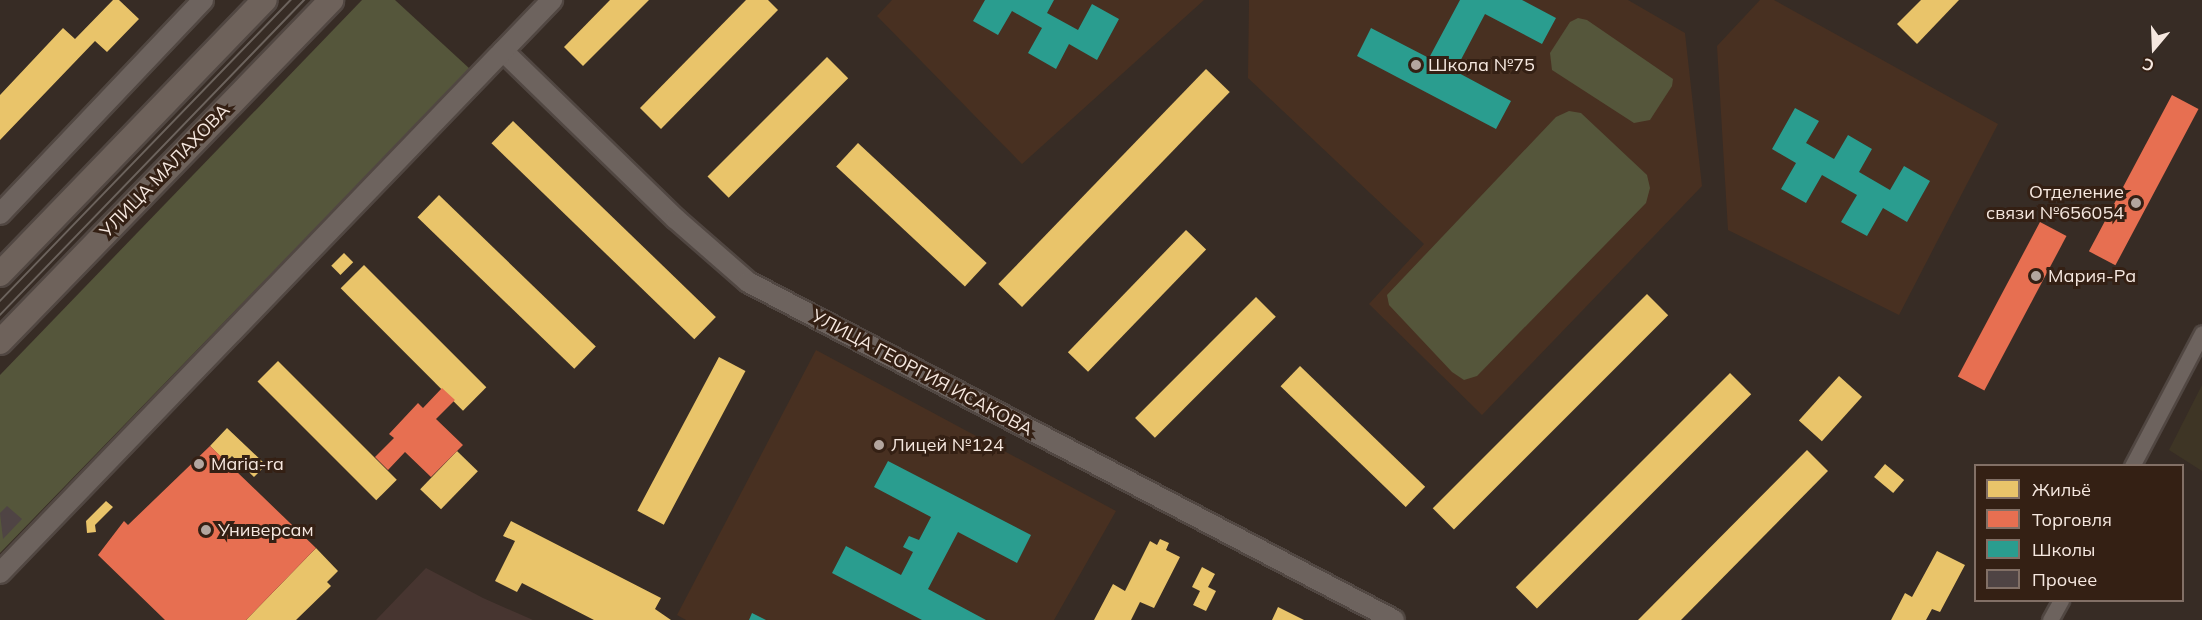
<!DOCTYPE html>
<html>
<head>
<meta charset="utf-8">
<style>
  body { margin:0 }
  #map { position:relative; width:2202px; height:620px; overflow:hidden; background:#372c25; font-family:Mulish,sans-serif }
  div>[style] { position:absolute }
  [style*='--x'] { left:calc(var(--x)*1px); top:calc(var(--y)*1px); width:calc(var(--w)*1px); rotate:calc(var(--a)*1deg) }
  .commercial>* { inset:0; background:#3e3525 }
  .industrial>* { inset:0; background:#473530 }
  .built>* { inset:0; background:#483021 }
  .green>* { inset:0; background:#55563b }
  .homes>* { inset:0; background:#e9c46a; transform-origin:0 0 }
  .shops>* { inset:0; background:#e76f51; transform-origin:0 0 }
  .schools>* { inset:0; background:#2a9d8f }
  .building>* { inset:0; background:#4f4444 }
  .roads { filter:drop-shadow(2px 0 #514742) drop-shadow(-2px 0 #514742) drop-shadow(0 2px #514742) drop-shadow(0 -2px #514742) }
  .minor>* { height:15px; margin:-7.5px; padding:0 7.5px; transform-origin:7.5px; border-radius:7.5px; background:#6d635e }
  .tertiary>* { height:20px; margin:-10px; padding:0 10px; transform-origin:10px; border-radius:10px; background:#6d635e }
  .primary>* { height:24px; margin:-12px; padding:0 12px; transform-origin:12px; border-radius:12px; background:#6e625b }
  .tram>* { height:1.5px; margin:-0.75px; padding:0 0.75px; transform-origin:0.75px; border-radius:0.75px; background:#6c635d }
  .dots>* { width:16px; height:16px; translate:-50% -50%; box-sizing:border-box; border:3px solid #342014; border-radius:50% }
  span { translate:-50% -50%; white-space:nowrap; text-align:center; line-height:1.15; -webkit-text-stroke:6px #342014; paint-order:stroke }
  .poi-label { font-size:18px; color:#f6e8e0 }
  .left { translate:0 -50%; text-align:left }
  .right { translate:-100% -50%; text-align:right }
  .street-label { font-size:18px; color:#f6e8e0 }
  .legend { position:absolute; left:1974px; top:464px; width:210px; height:138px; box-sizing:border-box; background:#342014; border:2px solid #827066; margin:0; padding:8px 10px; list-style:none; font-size:18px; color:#f6e8e0 }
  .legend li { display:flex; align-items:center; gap:12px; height:30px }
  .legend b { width:30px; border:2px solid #827066 }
  .north { position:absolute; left:2124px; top:18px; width:60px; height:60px; -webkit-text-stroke:4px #342014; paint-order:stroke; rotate:199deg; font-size:16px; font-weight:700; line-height:24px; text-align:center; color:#f6e8e0 }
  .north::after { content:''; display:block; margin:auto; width:21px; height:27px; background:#f6e8e0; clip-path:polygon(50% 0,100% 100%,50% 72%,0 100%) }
</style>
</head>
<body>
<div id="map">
  <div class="commercial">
    <i style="clip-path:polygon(2202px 385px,2202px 471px,2169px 450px)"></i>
  </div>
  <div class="industrial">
    <i style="clip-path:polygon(426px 568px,483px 598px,533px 620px,376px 620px)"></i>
  </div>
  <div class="built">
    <i style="clip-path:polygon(892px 0,1204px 0,1022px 164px,877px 16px)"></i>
    <i style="clip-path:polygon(1249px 0,1628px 0,1685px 33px,1702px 186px,1482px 415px,1369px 304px,1424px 244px,1248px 78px)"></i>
    <i style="clip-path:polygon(1760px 0,1774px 0,1998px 124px,1899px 315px,1728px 230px,1717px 46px)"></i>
    <i style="clip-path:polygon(816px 350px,1116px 511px,1054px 620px,686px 620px,677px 615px)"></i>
  </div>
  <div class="green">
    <i style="clip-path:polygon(362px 0,395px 0,470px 69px,0 553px,0 375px)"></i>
    <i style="clip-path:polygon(1578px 18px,1587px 20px,1673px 79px,1672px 86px,1650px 120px,1634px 123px,1552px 70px,1550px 53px,1570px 22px)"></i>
    <i style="clip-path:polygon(1569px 111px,1581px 113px,1647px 175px,1650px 188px,1646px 203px,1477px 376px,1464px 380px,1452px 372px,1389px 305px,1387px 295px,1556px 117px)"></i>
  </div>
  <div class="homes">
    <i style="clip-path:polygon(113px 0,119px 0,139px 19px,107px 52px,95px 41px,0 140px,0 95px,63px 28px,75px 39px)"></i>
    <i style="clip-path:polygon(610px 0,649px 0,583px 66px,564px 47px)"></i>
    <i style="clip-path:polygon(746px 0,768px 0,778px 10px,661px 129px,640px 108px)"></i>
    <i style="clip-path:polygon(1921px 0,1959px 0,1917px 44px,1897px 24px)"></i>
    <i style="left:827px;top:57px;width:30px;height:169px;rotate:45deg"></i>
    <i style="left:1206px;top:69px;width:33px;height:299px;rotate:44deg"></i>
    <i style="left:513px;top:121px;width:282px;height:31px;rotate:44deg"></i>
    <i style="left:858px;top:143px;width:176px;height:32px;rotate:43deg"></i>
    <i style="left:439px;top:195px;width:218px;height:31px;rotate:44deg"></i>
    <i style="left:1186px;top:230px;width:28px;height:170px;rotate:44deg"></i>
    <i style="left:344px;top:253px;width:13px;height:18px;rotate:45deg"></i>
    <i style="left:364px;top:265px;width:173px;height:33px;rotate:45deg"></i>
    <i style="left:1647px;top:294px;width:30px;height:303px;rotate:45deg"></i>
    <i style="left:1256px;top:297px;width:28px;height:171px;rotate:45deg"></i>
    <i style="left:719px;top:357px;width:30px;height:174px;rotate:28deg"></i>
    <i style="left:278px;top:361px;width:168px;height:29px;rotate:45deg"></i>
    <i style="left:1300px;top:366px;width:174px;height:28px;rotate:44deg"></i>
    <i style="left:1730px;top:373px;width:30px;height:303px;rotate:45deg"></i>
    <i style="left:1839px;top:376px;width:31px;height:60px;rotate:42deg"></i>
    <i style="clip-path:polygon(227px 428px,266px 465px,254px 477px,232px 456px,226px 462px,210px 446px)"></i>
    <i style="clip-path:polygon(1807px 450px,1828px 471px,1681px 620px,1638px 620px)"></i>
    <i style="left:457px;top:451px;width:29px;height:53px;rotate:44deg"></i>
    <i style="left:1885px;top:464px;width:25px;height:17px;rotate:40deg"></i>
    <i style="clip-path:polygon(106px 501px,113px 507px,95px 525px,96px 532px,87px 533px,86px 521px)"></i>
    <i style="clip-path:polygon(511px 521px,661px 598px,655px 609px,671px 620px,594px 620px,522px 583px,517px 592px,495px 581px,515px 541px,503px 536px)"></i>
    <i style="clip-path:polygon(1160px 539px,1169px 543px,1166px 550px,1180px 557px,1154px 608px,1140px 602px,1131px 620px,1094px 620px,1113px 584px,1125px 591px,1150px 541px,1157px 545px)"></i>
    <i style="clip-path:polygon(316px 548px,338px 571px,327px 582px,331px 586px,296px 620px,246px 620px)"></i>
    <i style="clip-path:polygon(1937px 551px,1965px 565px,1940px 612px,1932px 609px,1926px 620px,1891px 620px,1905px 593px,1912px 597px)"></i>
    <i style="clip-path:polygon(1202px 567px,1215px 574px,1208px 587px,1216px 591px,1206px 611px,1193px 605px,1200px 591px,1192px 587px)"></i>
    <i style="clip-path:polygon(1278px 607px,1304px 620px,1272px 620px)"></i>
  </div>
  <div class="shops">
    <i style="left:2172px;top:95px;width:30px;height:177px;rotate:28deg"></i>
    <i style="left:2040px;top:222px;width:30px;height:175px;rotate:28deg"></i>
    <i style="clip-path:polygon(442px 388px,455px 400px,436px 419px,463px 445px,431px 477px,405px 452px,388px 470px,375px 457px,394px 438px,389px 434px,418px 403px,423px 408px)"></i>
    <i style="clip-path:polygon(210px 446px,316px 548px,246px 620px,165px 620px,98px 555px,124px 521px,128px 525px)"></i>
  </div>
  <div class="schools">
    <i style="clip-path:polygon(985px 0,1054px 0,1047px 13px,1078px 30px,1092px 4px,1119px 19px,1097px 60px,1069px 44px,1056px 69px,1028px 53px,1042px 28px,1012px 11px,998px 35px,973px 21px)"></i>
    <i style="clip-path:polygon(1460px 0,1522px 0,1556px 18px,1542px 44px,1485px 14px,1455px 71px,1511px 101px,1496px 129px,1357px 56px,1371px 28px,1429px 58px)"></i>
    <i style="clip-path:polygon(1795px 108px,1819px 121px,1806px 143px,1834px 159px,1848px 135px,1872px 149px,1859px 172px,1890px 190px,1904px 166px,1930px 181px,1907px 222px,1883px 208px,1867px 236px,1841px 222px,1857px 195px,1822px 175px,1806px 203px,1781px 189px,1796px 163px,1772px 149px)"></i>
    <i style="clip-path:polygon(888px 461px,1031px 535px,1017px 563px,958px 532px,928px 589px,986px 620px,922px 620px,832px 573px,846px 546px,901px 575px,913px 552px,903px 547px,909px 536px,919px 540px,931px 517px,874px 487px)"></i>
    <i style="clip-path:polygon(752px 613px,766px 620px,749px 620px)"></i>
  </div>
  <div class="building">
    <i style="clip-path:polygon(7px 506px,22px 519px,3px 539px,0 513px)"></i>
  </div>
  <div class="roads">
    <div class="minor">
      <i style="--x:2132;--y:466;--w:150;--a:-62.2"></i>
      <i style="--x:2050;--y:620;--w:23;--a:-61"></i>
    </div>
    <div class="tertiary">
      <i style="--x:503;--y:51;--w:241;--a:44.2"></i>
      <i style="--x:676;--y:219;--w:96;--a:41.2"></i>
      <i style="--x:748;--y:282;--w:729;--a:27.62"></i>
      <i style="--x:0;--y:214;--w:295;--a:-46.5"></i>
      <i style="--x:0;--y:573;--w:796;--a:-46.07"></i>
    </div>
    <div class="primary">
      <i style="--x:0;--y:274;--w:381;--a:-46"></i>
      <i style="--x:0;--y:342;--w:476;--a:-45.9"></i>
    </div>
  </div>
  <div class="tram">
    <i style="--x:0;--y:301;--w:419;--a:-46"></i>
    <i style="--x:0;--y:315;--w:438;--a:-46"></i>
  </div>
  <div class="dots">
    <i style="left:1416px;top:65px;background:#b3a69f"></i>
    <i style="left:2136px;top:203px;background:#b3a69f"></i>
    <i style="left:2036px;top:276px;background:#b3a69f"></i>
    <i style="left:879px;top:445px;background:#b3a69f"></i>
    <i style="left:199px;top:464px;background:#b3a69f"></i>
    <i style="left:206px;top:530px;background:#b3a69f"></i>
  </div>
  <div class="poi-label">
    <span class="left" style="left:1428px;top:65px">Школа №75</span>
    <span class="right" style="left:2124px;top:203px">Отделение<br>связи №656054</span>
    <span class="left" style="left:2048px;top:276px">Мария-Ра</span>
    <span class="left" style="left:891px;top:445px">Лицей №124</span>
    <span class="left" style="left:211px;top:464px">Maria-ra</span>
    <span class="left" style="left:218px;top:530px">Универсам</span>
  </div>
  <div class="street-label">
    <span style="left:165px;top:171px;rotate:-46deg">УЛИЦА МАЛАХОВА</span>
    <span style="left:922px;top:373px;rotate:28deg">УЛИЦА ГЕОРГИЯ ИСАКОВА</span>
  </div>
  <ul class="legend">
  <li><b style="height:16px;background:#e9c46a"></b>Жильё</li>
  <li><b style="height:16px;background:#e76f51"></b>Торговля</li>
  <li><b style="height:16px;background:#2a9d8f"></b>Школы</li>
  <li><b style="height:16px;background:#4f4444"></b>Прочее</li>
  </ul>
  <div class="north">С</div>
</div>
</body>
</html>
